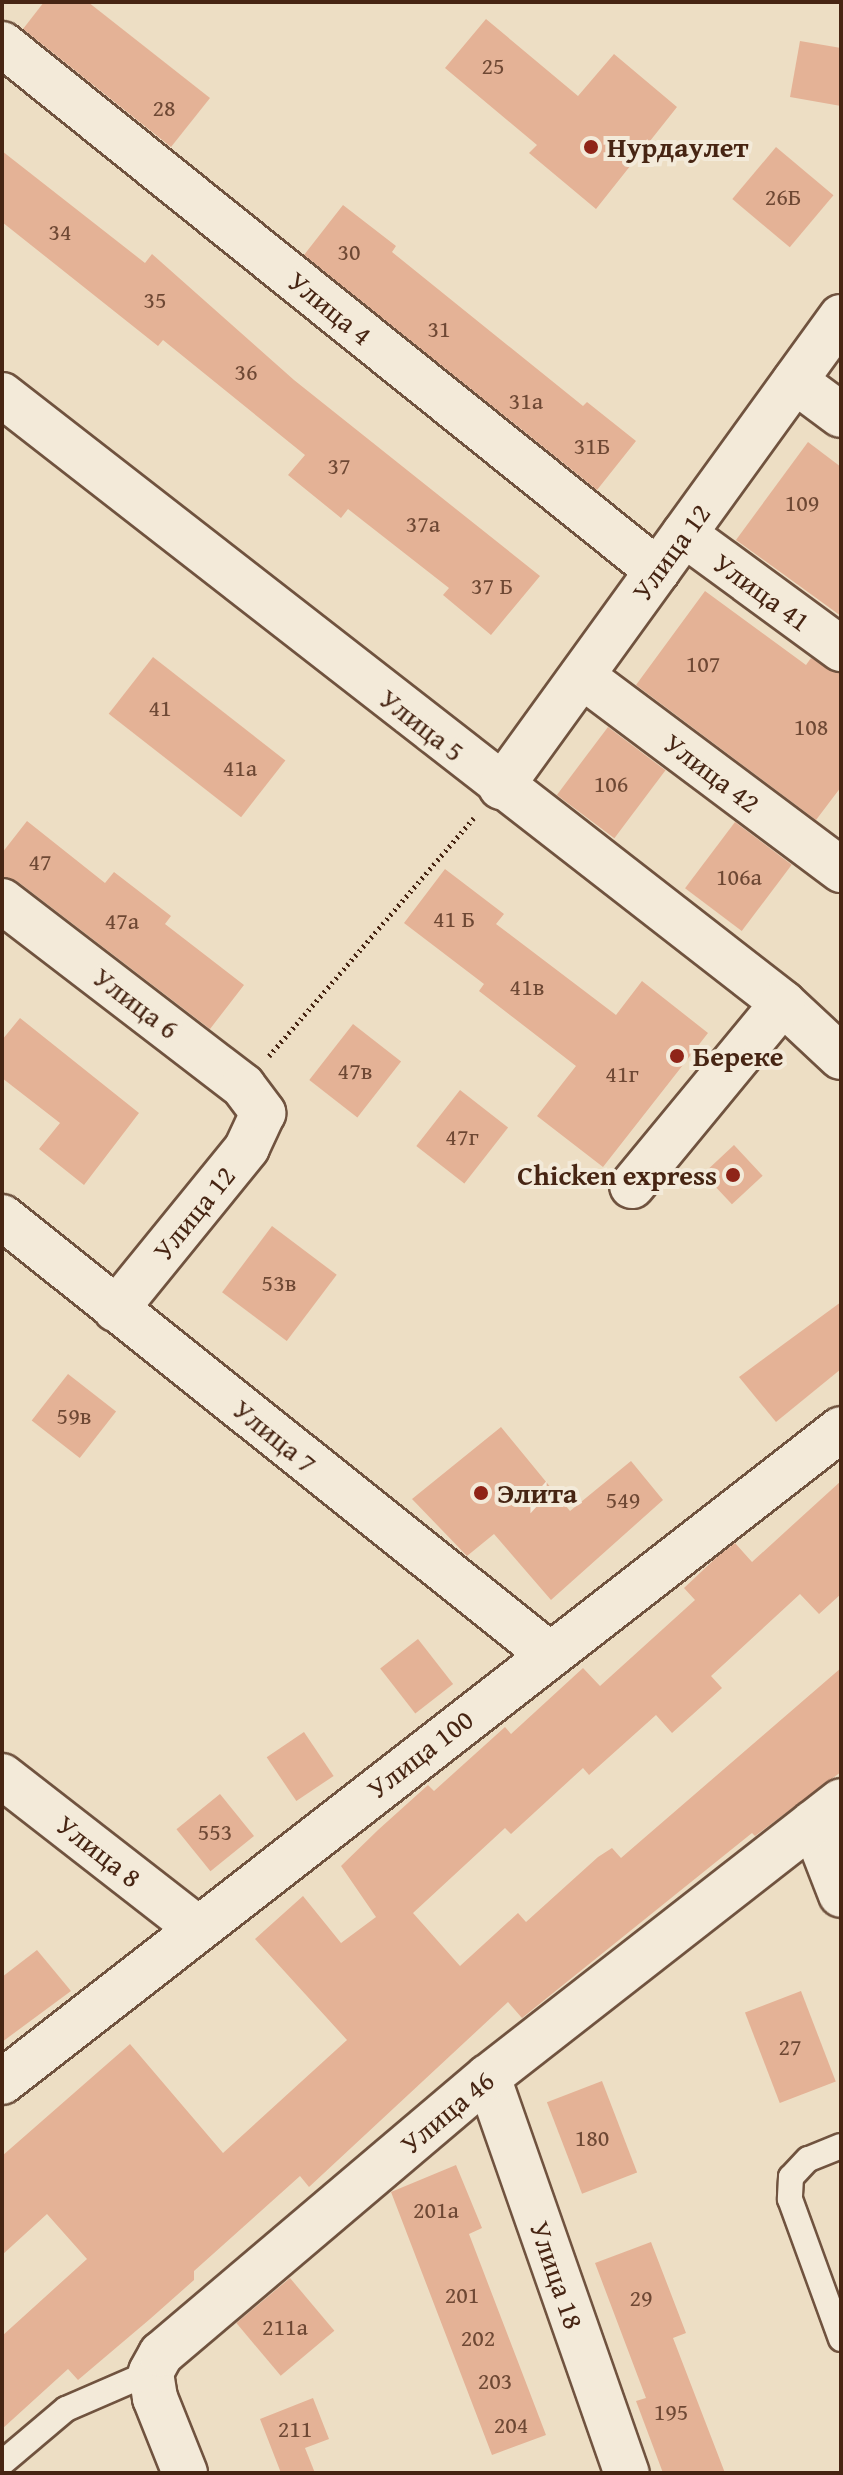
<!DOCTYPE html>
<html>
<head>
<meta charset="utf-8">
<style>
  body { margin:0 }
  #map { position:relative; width:843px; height:2475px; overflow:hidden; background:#eddec4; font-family:"Gentium Book Plus",serif }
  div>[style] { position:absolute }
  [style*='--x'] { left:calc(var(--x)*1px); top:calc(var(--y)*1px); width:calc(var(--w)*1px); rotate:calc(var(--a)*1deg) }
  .building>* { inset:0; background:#e4b296; transform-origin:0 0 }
  .path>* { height:5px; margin-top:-2.5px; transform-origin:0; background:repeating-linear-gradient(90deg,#472513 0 2px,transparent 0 6px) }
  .roads { filter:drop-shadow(2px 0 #70533f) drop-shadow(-2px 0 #70533f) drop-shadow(0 2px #70533f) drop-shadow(0 -2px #70533f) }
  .service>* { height:24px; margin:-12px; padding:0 12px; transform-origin:12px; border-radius:12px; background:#f3ead9 }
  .minor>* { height:44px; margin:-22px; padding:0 22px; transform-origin:22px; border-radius:22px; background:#f3ead9 }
  .dots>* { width:22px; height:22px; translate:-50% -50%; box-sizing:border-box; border:4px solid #f3ead9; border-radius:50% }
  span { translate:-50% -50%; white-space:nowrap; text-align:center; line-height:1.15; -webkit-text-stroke:8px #f3ead9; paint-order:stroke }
  .number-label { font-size:24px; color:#6e4834 }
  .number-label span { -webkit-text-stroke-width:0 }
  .poi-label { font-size:28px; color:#472513; font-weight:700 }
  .left { translate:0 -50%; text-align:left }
  .right { translate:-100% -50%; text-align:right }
  .street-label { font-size:28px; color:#472513 }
  .frame { position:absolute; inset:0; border:4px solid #472513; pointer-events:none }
</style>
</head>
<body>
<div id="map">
  <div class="building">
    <i style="clip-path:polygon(44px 2px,88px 2px,210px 98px,171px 147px,23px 29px)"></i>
    <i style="clip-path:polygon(486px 19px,578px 96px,614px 54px,677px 107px,596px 209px,529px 153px,537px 145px,445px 68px)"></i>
    <i style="clip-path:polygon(800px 41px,841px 48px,841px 106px,790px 97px)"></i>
    <i style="left:776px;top:147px;width:75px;height:68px;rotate:40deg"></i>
    <i style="clip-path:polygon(2px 151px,145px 263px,152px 254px,294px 380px,540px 576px,491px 635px,443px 595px,449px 588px,348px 509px,341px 518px,288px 475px,305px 455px,163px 340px,158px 346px,2px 222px)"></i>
    <i style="clip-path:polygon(343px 205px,396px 246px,392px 252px,583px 406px,587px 402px,636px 441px,597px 490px,304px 255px)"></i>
    <i style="clip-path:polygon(808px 442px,841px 467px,841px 616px,736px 540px)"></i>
    <i style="clip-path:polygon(705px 591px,806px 665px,811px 658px,841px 674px,841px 787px,816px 820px,636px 685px)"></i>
    <i style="left:153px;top:657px;width:168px;height:72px;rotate:38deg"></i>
    <i style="left:608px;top:727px;width:72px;height:85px;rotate:37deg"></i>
    <i style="clip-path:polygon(27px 821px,105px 883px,114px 872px,171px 916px,165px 924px,244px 985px,210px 1029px,17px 881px,2px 877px,2px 853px)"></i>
    <i style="left:735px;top:822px;width:71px;height:83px;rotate:37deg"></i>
    <i style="clip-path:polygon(445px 869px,504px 914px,496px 924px,616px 1015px,642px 981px,708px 1033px,603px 1167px,537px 1116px,576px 1066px,479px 991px,484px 984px,404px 923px)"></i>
    <i style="clip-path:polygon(20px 1018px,139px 1113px,84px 1185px,39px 1149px,60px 1123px,2px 1078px,2px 1040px)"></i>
    <i style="left:353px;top:1024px;width:61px;height:71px;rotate:38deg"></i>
    <i style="left:460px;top:1090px;width:61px;height:71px;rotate:38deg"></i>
    <i style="left:734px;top:1145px;width:42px;height:42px;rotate:47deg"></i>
    <i style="left:272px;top:1226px;width:81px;height:83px;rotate:37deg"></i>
    <i style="clip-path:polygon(841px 1302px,841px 1369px,776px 1422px,739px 1377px)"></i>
    <i style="left:68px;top:1374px;width:61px;height:59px;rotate:38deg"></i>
    <i style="clip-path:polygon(501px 1427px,570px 1511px,631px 1461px,663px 1500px,551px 1600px,494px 1534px,467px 1556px,412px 1499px)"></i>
    <i style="clip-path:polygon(841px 1481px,841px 1594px,819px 1614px,800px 1594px,711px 1676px,722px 1688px,672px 1733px,656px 1715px,589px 1775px,583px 1768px,511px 1834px,505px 1828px,413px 1913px,460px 1966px,518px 1913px,526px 1922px,598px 1857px,612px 1848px,621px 1858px,841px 1668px,841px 1772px,755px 1836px,752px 1833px,522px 2018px,508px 2002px,309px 2187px,300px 2176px,194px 2271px,194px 2280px,150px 2319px,78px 2380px,68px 2369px,2px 2429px,2px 2336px,87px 2259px,47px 2214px,2px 2255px,2px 2156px,130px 2044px,223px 2153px,347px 2040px,255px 1939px,303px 1896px,341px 1943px,376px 1917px,341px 1866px,378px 1830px,428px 1785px,434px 1791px,505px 1727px,511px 1734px,583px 1668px,600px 1686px,695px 1600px,684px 1588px,718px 1556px,735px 1543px,752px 1562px)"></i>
    <i style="left:418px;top:1639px;width:57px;height:48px;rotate:52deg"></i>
    <i style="left:304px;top:1732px;width:53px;height:45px;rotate:56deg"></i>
    <i style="left:220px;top:1794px;width:54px;height:56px;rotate:51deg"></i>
    <i style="clip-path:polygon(37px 1950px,71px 1991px,2px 2042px,2px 1977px)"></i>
    <i style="left:801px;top:1991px;width:97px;height:60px;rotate:69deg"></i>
    <i style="left:602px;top:2081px;width:98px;height:59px;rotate:69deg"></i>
    <i style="clip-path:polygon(456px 2165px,482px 2228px,469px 2234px,546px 2435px,492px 2455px,391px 2192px)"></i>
    <i style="clip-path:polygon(651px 2242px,686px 2333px,673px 2338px,725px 2473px,663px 2473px,636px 2401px,646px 2398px,595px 2263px)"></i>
    <i style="left:290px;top:2278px;width:69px;height:70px;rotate:50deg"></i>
    <i style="clip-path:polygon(313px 2398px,329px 2439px,305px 2448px,315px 2473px,281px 2473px,260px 2419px)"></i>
  </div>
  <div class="path">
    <i style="--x:269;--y:1056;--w:314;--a:-49.3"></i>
  </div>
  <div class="roads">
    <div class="service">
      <i style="--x:841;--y:2146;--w:35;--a:158"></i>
      <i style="--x:808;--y:2159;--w:25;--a:133"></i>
      <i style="--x:791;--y:2177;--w:22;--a:93"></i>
      <i style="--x:790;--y:2199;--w:149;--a:70"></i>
      <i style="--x:2;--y:2463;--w:84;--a:-40.2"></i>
      <i style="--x:66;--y:2409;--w:93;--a:-23.5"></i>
    </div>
    <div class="minor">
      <i style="--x:2;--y:44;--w:841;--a:38.78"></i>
      <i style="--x:795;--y:381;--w:57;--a:36.5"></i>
      <i style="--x:2;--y:395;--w:990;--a:37.9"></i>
      <i style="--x:783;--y:1003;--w:79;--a:43"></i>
      <i style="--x:684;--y:534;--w:195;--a:36.2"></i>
      <i style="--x:582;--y:676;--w:324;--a:36.8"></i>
      <i style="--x:501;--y:787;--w:580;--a:-54.12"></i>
      <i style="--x:2;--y:901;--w:304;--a:37.5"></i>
      <i style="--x:243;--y:1086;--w:34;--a:53"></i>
      <i style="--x:263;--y:1113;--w:38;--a:115"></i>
      <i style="--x:247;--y:1148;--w:208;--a:129.1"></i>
      <i style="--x:632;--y:1186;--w:237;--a:-50.5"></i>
      <i style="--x:2;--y:1217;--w:700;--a:38.62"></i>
      <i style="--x:2;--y:1776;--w:246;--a:37.9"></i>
      <i style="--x:813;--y:1823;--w:77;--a:68.7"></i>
      <i style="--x:488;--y:2077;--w:420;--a:70.7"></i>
      <i style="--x:2;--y:2082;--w:1063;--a:-37.89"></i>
      <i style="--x:185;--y:2473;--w:81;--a:-111.8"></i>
      <i style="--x:155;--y:2398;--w:26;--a:-99"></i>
      <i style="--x:151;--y:2372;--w:21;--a:-61"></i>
      <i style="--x:161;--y:2354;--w:429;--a:-40.3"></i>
      <i style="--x:488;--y:2077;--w:448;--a:-38"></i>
    </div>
  </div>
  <div class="dots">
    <i style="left:591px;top:147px;background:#8f2418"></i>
    <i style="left:677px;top:1056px;background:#8f2418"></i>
    <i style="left:733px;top:1175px;background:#8f2418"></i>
    <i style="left:481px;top:1493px;background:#8f2418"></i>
  </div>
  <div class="number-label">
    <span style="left:493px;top:66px">25</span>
    <span style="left:164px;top:108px">28</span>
    <span style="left:783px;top:197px">26Б</span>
    <span style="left:60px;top:232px">34</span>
    <span style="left:349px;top:252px">30</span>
    <span style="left:155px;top:300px">35</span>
    <span style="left:439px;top:329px">31</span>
    <span style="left:246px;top:372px">36</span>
    <span style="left:526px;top:401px">31а</span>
    <span style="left:592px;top:446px">31Б</span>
    <span style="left:339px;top:466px">37</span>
    <span style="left:802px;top:503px">109</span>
    <span style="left:423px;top:524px">37а</span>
    <span style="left:492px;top:586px">37 Б</span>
    <span style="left:703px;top:664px">107</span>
    <span style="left:160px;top:708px">41</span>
    <span style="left:811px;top:727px">108</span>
    <span style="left:240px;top:768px">41а</span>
    <span style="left:611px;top:784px">106</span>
    <span style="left:40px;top:862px">47</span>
    <span style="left:739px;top:877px">106а</span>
    <span style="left:454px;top:919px">41 Б</span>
    <span style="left:122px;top:921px">47а</span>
    <span style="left:527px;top:987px">41в</span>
    <span style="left:355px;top:1071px">47в</span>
    <span style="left:622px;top:1074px">41г</span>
    <span style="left:462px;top:1137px">47г</span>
    <span style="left:279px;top:1283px">53в</span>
    <span style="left:74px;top:1416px">59в</span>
    <span style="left:623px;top:1500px">549</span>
    <span style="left:215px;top:1832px">553</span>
    <span style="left:790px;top:2047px">27</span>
    <span style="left:592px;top:2138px">180</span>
    <span style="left:436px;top:2210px">201а</span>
    <span style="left:462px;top:2295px">201</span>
    <span style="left:641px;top:2298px">29</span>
    <span style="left:285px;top:2327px">211а</span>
    <span style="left:478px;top:2338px">202</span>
    <span style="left:495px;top:2381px">203</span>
    <span style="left:671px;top:2412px">195</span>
    <span style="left:511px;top:2425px">204</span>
    <span style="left:295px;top:2429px">211</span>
  </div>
  <div class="poi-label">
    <span class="left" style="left:607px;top:147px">Нурдаулет</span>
    <span class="left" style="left:693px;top:1056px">Береке</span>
    <span class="right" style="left:717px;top:1175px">Chicken express</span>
    <span class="left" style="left:497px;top:1493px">Элита</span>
  </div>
  <div class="street-label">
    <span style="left:330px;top:308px;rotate:39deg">Улица 4</span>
    <span style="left:671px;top:552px;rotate:-54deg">Улица 12</span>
    <span style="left:762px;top:592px;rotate:36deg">Улица 41</span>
    <span style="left:422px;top:725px;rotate:38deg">Улица 5</span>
    <span style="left:712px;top:773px;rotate:37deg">Улица 42</span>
    <span style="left:136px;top:1003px;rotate:37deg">Улица 6</span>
    <span style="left:194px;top:1213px;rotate:-51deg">Улица 12</span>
    <span style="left:275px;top:1436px;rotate:39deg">Улица 7</span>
    <span style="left:420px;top:1754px;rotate:-38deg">Улица 100</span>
    <span style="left:99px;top:1851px;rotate:38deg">Улица 8</span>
    <span style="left:447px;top:2112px;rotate:-40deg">Улица 46</span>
    <span style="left:557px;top:2275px;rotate:71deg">Улица 18</span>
  </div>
  <div class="frame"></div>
</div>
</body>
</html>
